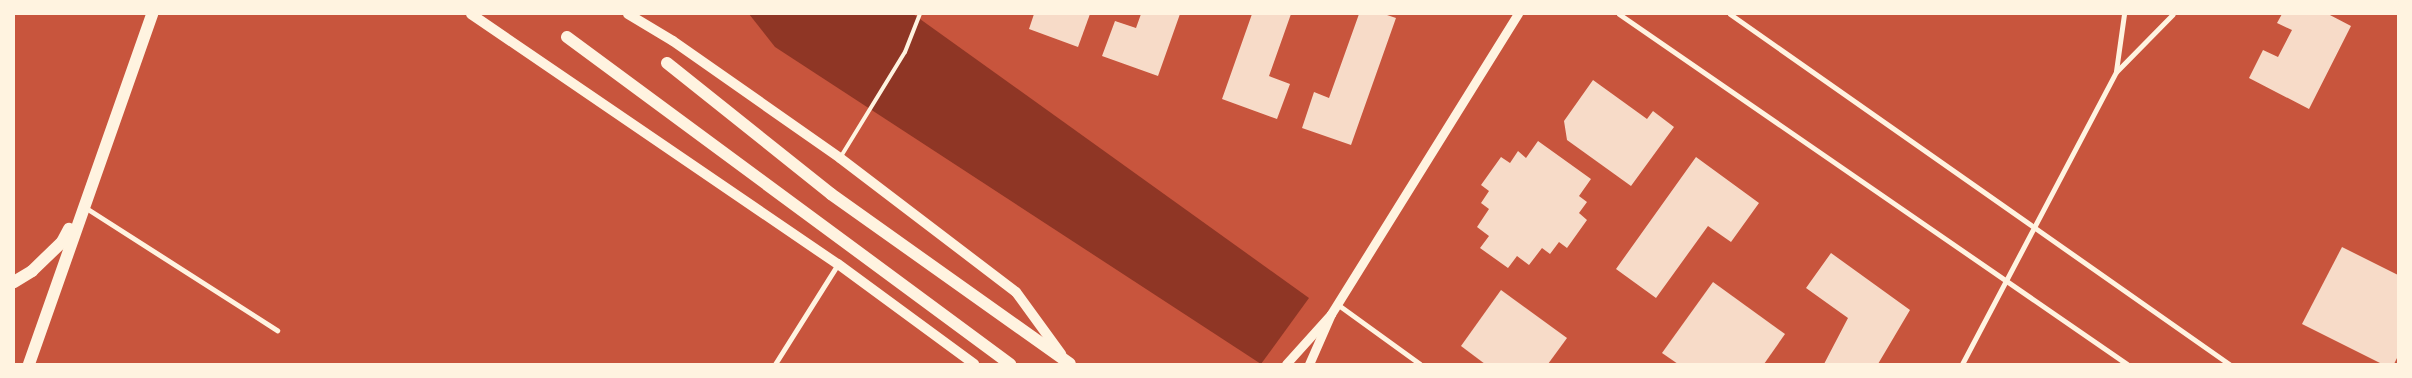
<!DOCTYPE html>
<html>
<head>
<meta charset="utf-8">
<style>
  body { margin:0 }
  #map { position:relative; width:2412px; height:378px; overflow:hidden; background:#c8553d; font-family:"Public Sans",sans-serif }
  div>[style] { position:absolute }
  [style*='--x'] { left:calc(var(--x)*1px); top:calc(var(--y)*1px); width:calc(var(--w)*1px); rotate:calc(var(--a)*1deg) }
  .water>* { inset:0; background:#8f3625 }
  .building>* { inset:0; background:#f7dbc8 }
  .service>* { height:4px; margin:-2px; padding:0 2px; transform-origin:2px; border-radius:2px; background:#fff3e0 }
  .minor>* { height:5px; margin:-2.5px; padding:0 2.5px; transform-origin:2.5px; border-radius:2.5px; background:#fff3e0 }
  .tertiary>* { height:9px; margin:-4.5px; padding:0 4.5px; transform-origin:4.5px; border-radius:4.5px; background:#fff3e0 }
  .secondary>* { height:10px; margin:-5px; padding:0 5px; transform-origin:5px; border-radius:5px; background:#fff3e0 }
  .primary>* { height:12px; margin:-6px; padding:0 6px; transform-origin:6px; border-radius:6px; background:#fff3e0 }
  span { translate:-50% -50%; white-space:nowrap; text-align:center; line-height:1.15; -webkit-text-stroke:4px #fff3e0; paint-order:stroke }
  .frame { position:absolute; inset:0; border:15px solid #fff3e0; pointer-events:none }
</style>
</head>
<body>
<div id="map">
  <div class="water">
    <i style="clip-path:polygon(749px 14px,913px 14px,1309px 298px,1261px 364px,775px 47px)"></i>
  </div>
  <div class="building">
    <i style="clip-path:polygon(1034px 14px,1090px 14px,1078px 47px,1029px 29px)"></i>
    <i style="clip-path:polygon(1141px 14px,1180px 14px,1158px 76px,1102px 56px,1115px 21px,1136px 28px)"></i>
    <i style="clip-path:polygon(1252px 14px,1291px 14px,1269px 76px,1290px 84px,1277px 119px,1222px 99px)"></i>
    <i style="clip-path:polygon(1359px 14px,1384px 14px,1396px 18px,1351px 145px,1302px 128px,1314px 92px,1329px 98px)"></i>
    <i style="clip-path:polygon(2282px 14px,2328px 14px,2351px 26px,2309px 109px,2249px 78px,2263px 50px,2278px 57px,2292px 30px,2277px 23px)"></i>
    <i style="clip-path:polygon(1593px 80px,1647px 119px,1653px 111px,1674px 127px,1631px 186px,1567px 140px,1564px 121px)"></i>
    <i style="clip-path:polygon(1538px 141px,1591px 179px,1579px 196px,1587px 202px,1579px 213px,1587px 220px,1567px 248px,1559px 242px,1550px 254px,1542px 248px,1529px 265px,1517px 256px,1508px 268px,1480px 248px,1489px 236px,1477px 227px,1489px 209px,1481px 203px,1489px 191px,1481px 185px,1501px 157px,1510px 163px,1518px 151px,1526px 158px)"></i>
    <i style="clip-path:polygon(1696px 157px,1759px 203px,1731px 242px,1708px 226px,1656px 298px,1616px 269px)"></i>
    <i style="clip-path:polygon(2342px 247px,2398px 275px,2398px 356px,2394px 364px,2382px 364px,2302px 324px)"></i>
    <i style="clip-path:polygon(1831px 253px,1910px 310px,1878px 364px,1824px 364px,1848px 318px,1806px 288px)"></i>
    <i style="clip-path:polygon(1713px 282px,1785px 334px,1764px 364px,1678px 364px,1662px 353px)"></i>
    <i style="clip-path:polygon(1501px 290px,1567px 338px,1548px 364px,1485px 364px,1461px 346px)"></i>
  </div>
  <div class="service">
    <i style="--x:840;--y:158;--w:124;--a:-58.5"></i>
    <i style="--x:905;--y:52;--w:41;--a:-68.5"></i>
  </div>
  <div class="minor">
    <i style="--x:1619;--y:14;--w:617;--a:34.57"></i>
    <i style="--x:1730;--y:14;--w:610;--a:35.05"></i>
    <i style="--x:2116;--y:71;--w:58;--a:-82"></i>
    <i style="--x:86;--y:208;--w:227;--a:32.6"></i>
    <i style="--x:1337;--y:304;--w:102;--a:35.9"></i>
    <i style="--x:775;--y:364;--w:118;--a:-57.8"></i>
    <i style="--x:1962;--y:364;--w:330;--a:-62.2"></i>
    <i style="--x:2116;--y:72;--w:81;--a:-45.5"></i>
  </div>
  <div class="tertiary">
    <i style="--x:1331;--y:314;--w:354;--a:-58.1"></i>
    <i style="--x:1286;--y:364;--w:67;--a:-48"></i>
    <i style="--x:1331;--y:314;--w:55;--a:113.7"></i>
  </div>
  <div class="secondary">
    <i style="--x:471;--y:14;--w:444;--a:34.3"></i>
    <i style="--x:838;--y:264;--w:169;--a:36.3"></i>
    <i style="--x:628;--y:14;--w:52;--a:31"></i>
    <i style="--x:673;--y:41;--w:204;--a:35"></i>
    <i style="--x:840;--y:158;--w:221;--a:37.3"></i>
    <i style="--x:1016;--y:292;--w:77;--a:54"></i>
  </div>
  <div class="primary">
    <i style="--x:567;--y:37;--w:551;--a:36.43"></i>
    <i style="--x:667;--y:63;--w:210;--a:38.6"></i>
    <i style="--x:831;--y:194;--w:293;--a:35.4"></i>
    <i style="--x:14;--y:282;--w:21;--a:-31"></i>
    <i style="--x:32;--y:271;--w:42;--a:-44"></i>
    <i style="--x:62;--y:242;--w:15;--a:-62"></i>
    <i style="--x:29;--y:364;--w:371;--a:-70.6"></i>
  </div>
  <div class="frame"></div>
</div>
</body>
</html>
